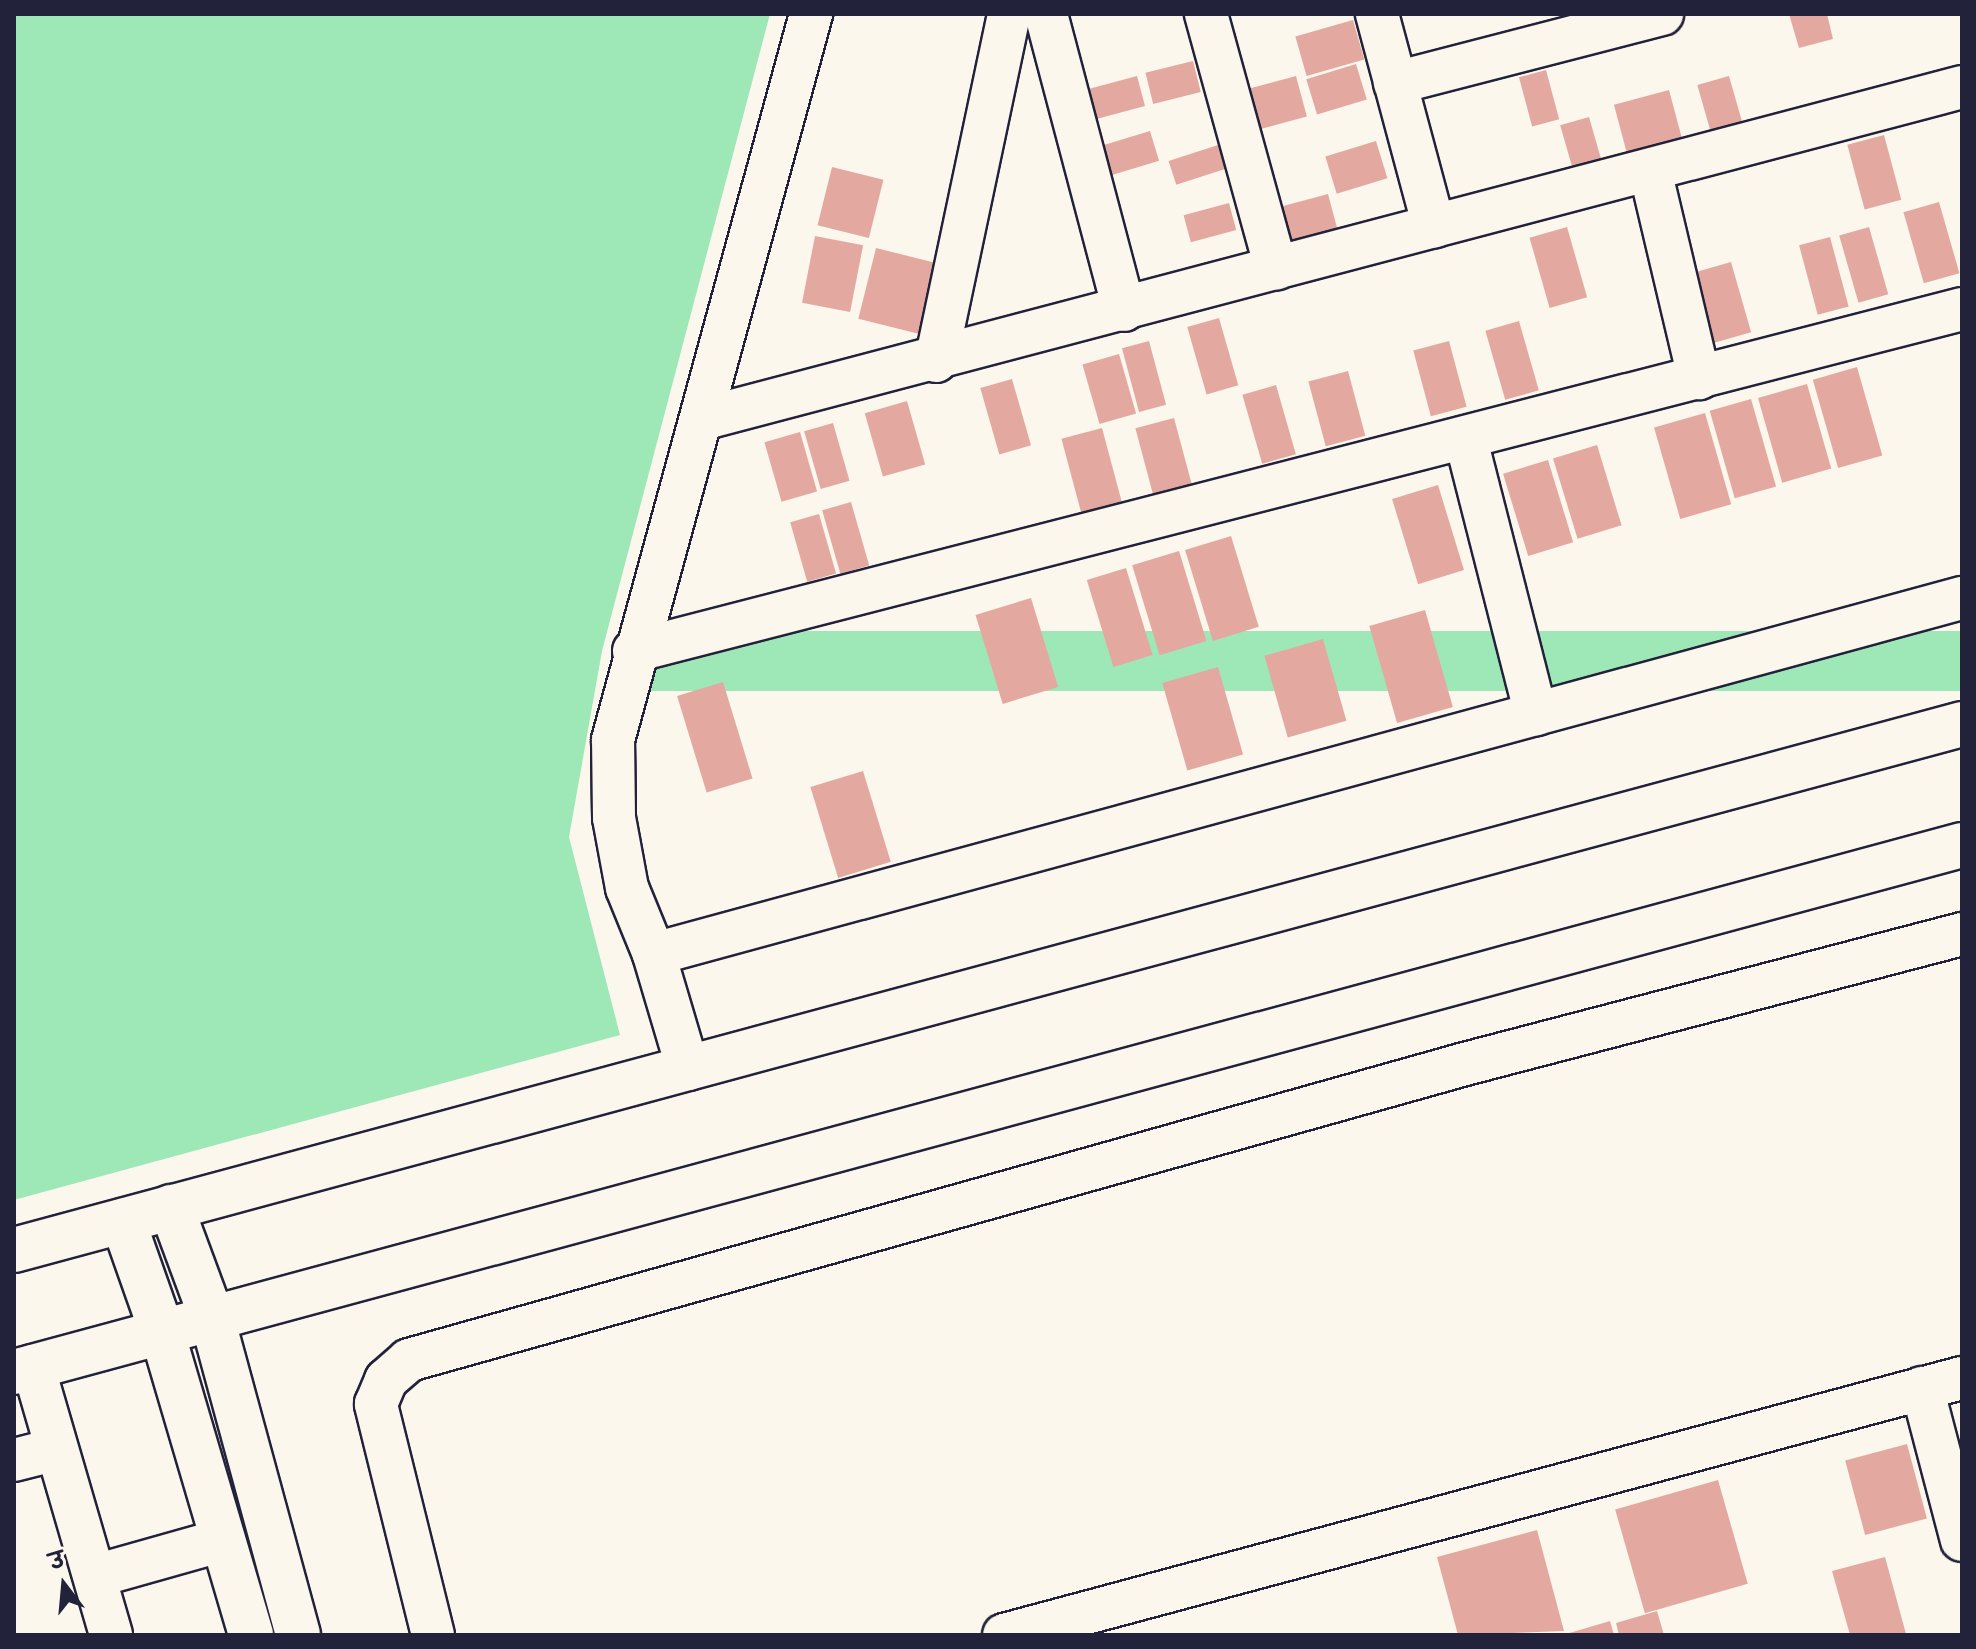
<!DOCTYPE html>
<html>
<head>
<meta charset="utf-8">
<style>
  body { margin:0 }
  #map { position:relative; width:1976px; height:1649px; overflow:hidden; background:#fbf7ec; font-family:Mynerve,"Playpen Sans Deva",sans-serif }
  div>[style] { position:absolute }
  [style*='--x'] { left:calc(var(--x)*1px); top:calc(var(--y)*1px); width:calc(var(--w)*1px); rotate:calc(var(--a)*1deg) }
  .green>* { inset:0; background:#9ee8b7; transform-origin:0 0 }
  .building>* { inset:0; background:#e3a9a0; transform-origin:0 0 }
  .roads { filter:drop-shadow(2px 0 #22223b) drop-shadow(-2px 0 #22223b) drop-shadow(0 2px #22223b) drop-shadow(0 -2px #22223b) }
  .minor>* { height:42px; margin:-21px; padding:0 21px; transform-origin:21px; border-radius:21px; background:#fbf7ec }
  .tertiary>* { height:44px; margin:-22px; padding:0 22px; transform-origin:22px; border-radius:22px; background:#fbf7ec }
  span { translate:-50% -50%; white-space:nowrap; text-align:center; line-height:1.15; -webkit-text-stroke:6px #fbf7ec; paint-order:stroke }
  .frame { position:absolute; inset:0; border:16px solid #22223b; pointer-events:none }
  .north { position:absolute; left:24px; top:1545px; width:80px; height:80px; -webkit-text-stroke:6px #fbf7ec; paint-order:stroke; rotate:344deg; font-size:22px; font-weight:700; line-height:32px; text-align:center; color:#22223b }
  .north::after { content:''; display:block; margin:auto; width:28px; height:36px; background:#22223b; clip-path:polygon(50% 0,100% 100%,50% 72%,0 100%) }
</style>
</head>
<body>
<div id="map">
  <div class="green">
    <i style="clip-path:polygon(14px 14px,770px 14px,602px 651px,569px 837px,620px 1035px,14px 1200px)"></i>
    <i style="left:1962px;top:631px;width:60px;height:1322px;rotate:90deg"></i>
  </div>
  <div class="building">
    <i style="clip-path:polygon(1789px 14px,1827px 14px,1833px 39px,1799px 48px)"></i>
    <i style="left:1353px;top:20px;width:41px;height:60px;rotate:74deg"></i>
    <i style="left:1193px;top:61px;width:32px;height:49px;rotate:76deg"></i>
    <i style="left:1356px;top:64px;width:37px;height:52px;rotate:73deg"></i>
    <i style="left:1546px;top:70px;width:51px;height:28px;rotate:75deg"></i>
    <i style="left:1137px;top:76px;width:31px;height:57px;rotate:75deg"></i>
    <i style="left:1296px;top:76px;width:42px;height:54px;rotate:75deg"></i>
    <i style="left:1729px;top:76px;width:52px;height:33px;rotate:74deg"></i>
    <i style="left:1669px;top:90px;width:54px;height:57px;rotate:75deg"></i>
    <i style="left:1589px;top:117px;width:50px;height:30px;rotate:74deg"></i>
    <i style="left:1150px;top:131px;width:31px;height:56px;rotate:73deg"></i>
    <i style="left:1884px;top:135px;width:67px;height:38px;rotate:75deg"></i>
    <i style="left:1376px;top:141px;width:39px;height:53px;rotate:73deg"></i>
    <i style="left:1218px;top:145px;width:25px;height:52px;rotate:72deg"></i>
    <i style="left:832px;top:167px;width:53px;height:60px;rotate:14deg"></i>
    <i style="left:1328px;top:194px;width:39px;height:58px;rotate:75deg"></i>
    <i style="left:1939px;top:202px;width:74px;height:37px;rotate:74deg"></i>
    <i style="left:1229px;top:203px;width:28px;height:47px;rotate:75deg"></i>
    <i style="left:1567px;top:227px;width:73px;height:39px;rotate:74deg"></i>
    <i style="left:1869px;top:227px;width:70px;height:31px;rotate:74deg"></i>
    <i style="left:815px;top:236px;width:49px;height:68px;rotate:11deg"></i>
    <i style="left:1830px;top:237px;width:72px;height:32px;rotate:75deg"></i>
    <i style="left:876px;top:248px;width:64px;height:73px;rotate:14deg"></i>
    <i style="left:1731px;top:262px;width:73px;height:41px;rotate:74deg"></i>
    <i style="left:1219px;top:318px;width:70px;height:33px;rotate:74deg"></i>
    <i style="left:1519px;top:321px;width:72px;height:35px;rotate:74deg"></i>
    <i style="left:1149px;top:341px;width:66px;height:28px;rotate:75deg"></i>
    <i style="left:1449px;top:341px;width:68px;height:37px;rotate:75deg"></i>
    <i style="left:1119px;top:354px;width:62px;height:38px;rotate:74deg"></i>
    <i style="left:1857px;top:367px;width:92px;height:46px;rotate:74deg"></i>
    <i style="left:1348px;top:371px;width:67px;height:41px;rotate:75deg"></i>
    <i style="left:1012px;top:379px;width:69px;height:33px;rotate:74deg"></i>
    <i style="left:1807px;top:384px;width:88px;height:51px;rotate:74deg"></i>
    <i style="left:1276px;top:385px;width:72px;height:35px;rotate:74deg"></i>
    <i style="left:1751px;top:399px;width:91px;height:43px;rotate:74deg"></i>
    <i style="left:907px;top:401px;width:66px;height:44px;rotate:74deg"></i>
    <i style="left:1705px;top:413px;width:95px;height:53px;rotate:74deg"></i>
    <i style="left:1174px;top:418px;width:72px;height:40px;rotate:75deg"></i>
    <i style="left:833px;top:423px;width:60px;height:30px;rotate:74deg"></i>
    <i style="left:1102px;top:428px;width:76px;height:42px;rotate:75deg"></i>
    <i style="left:800px;top:432px;width:62px;height:37px;rotate:74deg"></i>
    <i style="left:1597px;top:445px;width:84px;height:46px;rotate:73deg"></i>
    <i style="left:1548px;top:460px;width:86px;height:47px;rotate:73deg"></i>
    <i style="left:1438px;top:485px;width:89px;height:48px;rotate:73deg"></i>
    <i style="left:851px;top:502px;width:66px;height:30px;rotate:74deg"></i>
    <i style="left:819px;top:514px;width:62px;height:30px;rotate:74deg"></i>
    <i style="left:1231px;top:536px;width:95px;height:48px;rotate:73deg"></i>
    <i style="left:1179px;top:551px;width:94px;height:49px;rotate:73deg"></i>
    <i style="left:1126px;top:568px;width:91px;height:41px;rotate:73deg"></i>
    <i style="left:1031px;top:598px;width:93px;height:58px;rotate:73deg"></i>
    <i style="left:1425px;top:610px;width:101px;height:58px;rotate:74deg"></i>
    <i style="left:1323px;top:639px;width:85px;height:61px;rotate:74deg"></i>
    <i style="left:1218px;top:667px;width:91px;height:58px;rotate:74deg"></i>
    <i style="left:723px;top:682px;width:101px;height:48px;rotate:73deg"></i>
    <i style="left:863px;top:771px;width:95px;height:55px;rotate:73deg"></i>
    <i style="left:1907px;top:1444px;width:77px;height:64px;rotate:75deg"></i>
    <i style="left:1718px;top:1480px;width:108px;height:107px;rotate:74deg"></i>
    <i style="clip-path:polygon(1537px 1530px,1564px 1631px,1458px 1635px,1437px 1557px)"></i>
    <i style="clip-path:polygon(1885px 1557px,1906px 1634px,1850px 1635px,1832px 1571px)"></i>
    <i style="clip-path:polygon(1657px 1611px,1664px 1635px,1619px 1635px,1616px 1623px)"></i>
    <i style="clip-path:polygon(1610px 1621px,1614px 1635px,1566px 1635px,1566px 1634px)"></i>
  </div>
  <div class="roads">
    <div class="minor">
      <i style="--x:1046;--y:14;--w:306;--a:75.2"></i>
      <i style="--x:1206;--y:14;--w:264;--a:74.6"></i>
      <i style="--x:1377;--y:14;--w:220;--a:75"></i>
      <i style="--x:1395;--y:83;--w:276;--a:-14.5"></i>
      <i style="--x:1650;--y:170;--w:214;--a:76.7"></i>
      <i style="--x:936;--y:361;--w:355;--a:-78.1"></i>
      <i style="--x:702;--y:419;--w:1303;--a:-14.76"></i>
      <i style="--x:1466;--y:440;--w:283;--a:75.7"></i>
      <i style="--x:634;--y:651;--w:1371;--a:-14.44"></i>
      <i style="--x:654;--y:954;--w:1356;--a:-15.23"></i>
      <i style="--x:688;--y:1069;--w:120;--a:-106.5"></i>
      <i style="--x:654;--y:954;--w:71;--a:-112.2"></i>
      <i style="--x:627;--y:888;--w:71;--a:-100.5"></i>
      <i style="--x:614;--y:818;--w:78;--a:-90.7"></i>
      <i style="--x:613;--y:740;--w:753;--a:-74.74"></i>
      <i style="--x:33;--y:1366;--w:280;--a:73.8"></i>
      <i style="--x:1922;--y:1388;--w:157;--a:75.3"></i>
      <i style="--x:14;--y:1460;--w:44;--a:-14.3"></i>
      <i style="--x:95;--y:1576;--w:133;--a:-15.7"></i>
      <i style="--x:433;--y:1635;--w:238;--a:-103.9"></i>
      <i style="--x:376;--y:1404;--w:26;--a:-67"></i>
      <i style="--x:386;--y:1380;--w:30;--a:-41"></i>
      <i style="--x:409;--y:1360;--w:1093;--a:-15.66"></i>
      <i style="--x:1461;--y:1065;--w:518;--a:-14.65"></i>
      <i style="--x:1004;--y:1635;--w:992;--a:-15.02"></i>
    </div>
    <div class="tertiary">
      <i style="--x:171;--y:1207;--w:118;--a:69.7"></i>
      <i style="--x:212;--y:1318;--w:328;--a:74.8"></i>
      <i style="--x:123;--y:1221;--w:118;--a:70.6"></i>
      <i style="--x:162;--y:1332;--w:316;--a:73.6"></i>
      <i style="--x:14;--y:1250;--w:2018;--a:-15.11"></i>
      <i style="--x:14;--y:1372;--w:2018;--a:-15.14"></i>
    </div>
  </div>
  <div class="frame"></div>
  <div class="north">उ</div>
</div>
</body>
</html>
